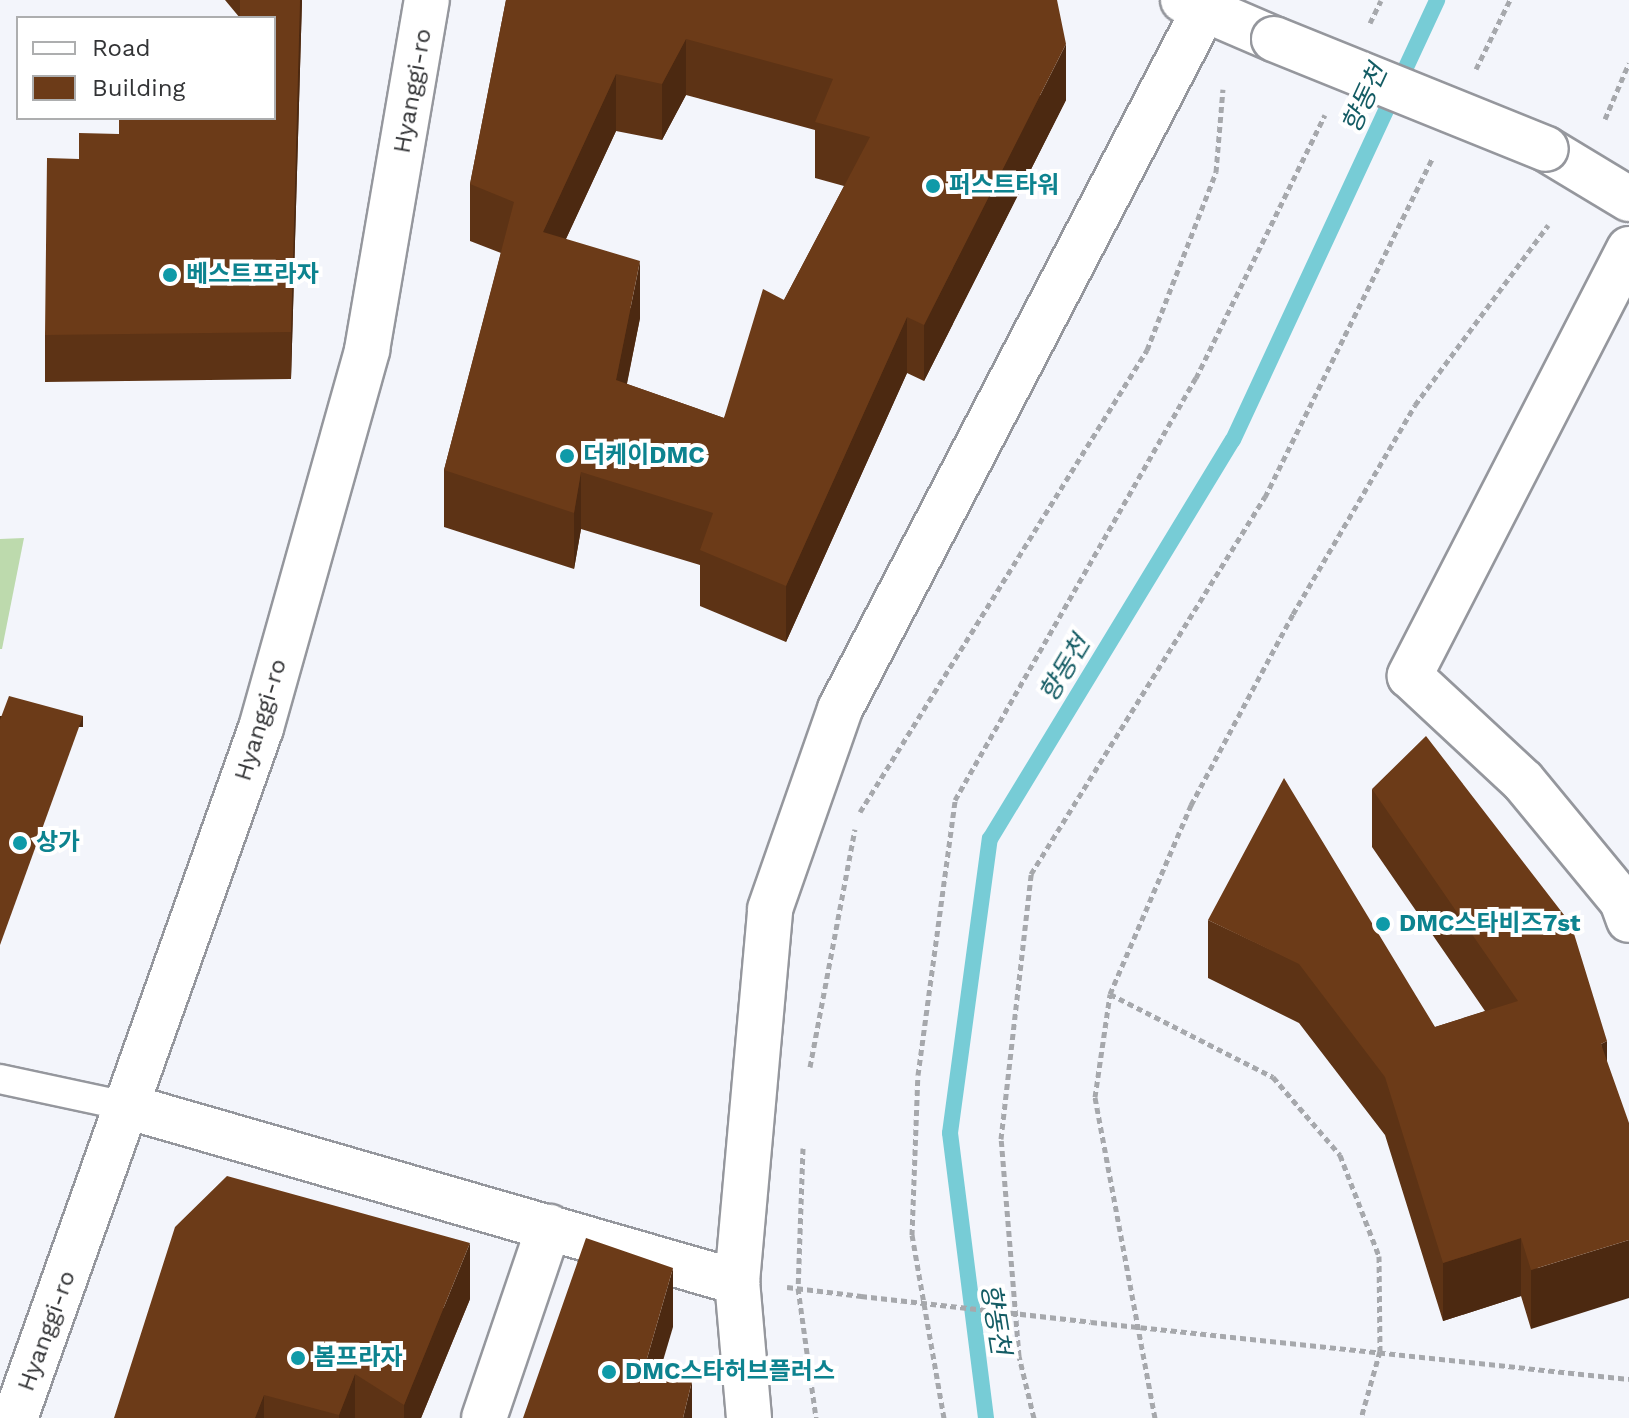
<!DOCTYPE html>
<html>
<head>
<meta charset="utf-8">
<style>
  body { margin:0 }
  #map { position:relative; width:1629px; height:1418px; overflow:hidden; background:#f3f5fb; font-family:"Work Sans","Noto Sans KR",sans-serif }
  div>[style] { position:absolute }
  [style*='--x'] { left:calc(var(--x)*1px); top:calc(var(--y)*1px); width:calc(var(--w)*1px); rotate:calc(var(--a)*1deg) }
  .green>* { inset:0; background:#bddaad }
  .stream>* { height:16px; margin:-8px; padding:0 8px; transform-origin:8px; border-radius:8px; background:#77ccd6 }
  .path>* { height:5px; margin-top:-2.5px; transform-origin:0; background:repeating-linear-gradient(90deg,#a6a8ac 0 6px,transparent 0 10px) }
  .roads { filter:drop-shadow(2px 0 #95979d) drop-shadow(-2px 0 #95979d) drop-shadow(0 2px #95979d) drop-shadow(0 -2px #95979d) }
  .service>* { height:28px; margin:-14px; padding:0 14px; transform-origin:14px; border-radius:14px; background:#fff }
  .minor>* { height:44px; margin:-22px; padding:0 22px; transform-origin:22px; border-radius:22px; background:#fff }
  .tertiary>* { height:44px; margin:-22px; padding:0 22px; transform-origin:22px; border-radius:22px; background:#fff }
  .secondary>* { height:44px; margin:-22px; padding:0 22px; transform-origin:22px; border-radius:22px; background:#fff }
  .path-bridge>* { height:5px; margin-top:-2.5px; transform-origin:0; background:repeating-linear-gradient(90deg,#a6a8ac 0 6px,transparent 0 10px) }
  .bridges { filter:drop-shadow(2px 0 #95979d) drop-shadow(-2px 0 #95979d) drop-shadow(0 2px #95979d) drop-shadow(0 -2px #95979d) }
  .tertiary-bridge>* { height:44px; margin:-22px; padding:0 22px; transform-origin:22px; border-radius:22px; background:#fff }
  .wall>* { inset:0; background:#5d3315 }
  .shaded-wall>* { inset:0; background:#4c2911; transform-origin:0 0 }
  .building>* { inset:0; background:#6c3b18 }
  .dots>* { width:22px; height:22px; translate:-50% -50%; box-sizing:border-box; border:4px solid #fff; border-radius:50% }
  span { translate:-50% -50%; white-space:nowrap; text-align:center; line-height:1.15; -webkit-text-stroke:8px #fff; paint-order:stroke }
  .street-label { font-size:24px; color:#333436 }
  .culture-label { font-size:24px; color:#0d838f; font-weight:700 }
  .left { translate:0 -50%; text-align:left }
  .water-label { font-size:26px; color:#145c64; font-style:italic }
  .legend { position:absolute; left:16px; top:16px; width:260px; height:104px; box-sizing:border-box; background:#fff; border:2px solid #adaeaf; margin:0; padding:10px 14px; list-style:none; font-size:24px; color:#333436 }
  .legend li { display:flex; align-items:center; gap:16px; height:40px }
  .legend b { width:40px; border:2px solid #adaeaf }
</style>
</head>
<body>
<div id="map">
  <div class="green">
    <i style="clip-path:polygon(24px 538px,2px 649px,0 649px,0 539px)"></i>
  </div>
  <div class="stream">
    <i style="--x:986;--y:1418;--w:287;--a:-97.2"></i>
    <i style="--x:950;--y:1133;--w:297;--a:-82.3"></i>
    <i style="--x:990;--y:839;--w:467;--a:-58.7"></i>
    <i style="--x:1233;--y:440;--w:485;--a:-65.1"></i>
  </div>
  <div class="path">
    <i style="--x:1370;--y:23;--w:25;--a:-64"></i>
    <i style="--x:1476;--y:69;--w:77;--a:-63.8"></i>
    <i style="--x:1605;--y:119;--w:61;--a:-66.8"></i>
    <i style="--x:860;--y:812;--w:544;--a:-58.15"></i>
    <i style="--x:1147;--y:350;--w:191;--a:-68.8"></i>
    <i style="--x:1216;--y:172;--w:83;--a:-85.2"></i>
    <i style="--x:1110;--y:994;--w:183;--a:27"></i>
    <i style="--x:1273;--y:1077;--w:103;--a:49.3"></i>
    <i style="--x:1340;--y:1155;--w:108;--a:68.9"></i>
    <i style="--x:1379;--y:1256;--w:95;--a:89.4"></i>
    <i style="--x:1380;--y:1351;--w:70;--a:105.8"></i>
    <i style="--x:810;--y:1067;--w:242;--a:-79.3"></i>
    <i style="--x:803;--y:1148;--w:140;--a:92"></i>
    <i style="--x:798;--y:1288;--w:131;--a:82.1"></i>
    <i style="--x:787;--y:1287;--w:75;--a:6.9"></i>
    <i style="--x:1091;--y:1322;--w:541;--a:6.05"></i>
    <i style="--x:944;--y:1418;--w:186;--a:-99.9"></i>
    <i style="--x:912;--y:1235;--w:160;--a:-87.9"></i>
    <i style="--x:918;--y:1075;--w:277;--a:-82.3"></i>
    <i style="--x:955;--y:800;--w:486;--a:-60.3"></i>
    <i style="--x:1196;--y:378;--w:293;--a:-63.9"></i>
    <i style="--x:1034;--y:1418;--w:64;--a:-103.6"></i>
    <i style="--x:1019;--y:1356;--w:218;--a:-94.7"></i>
    <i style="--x:1001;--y:1139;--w:267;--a:-83.5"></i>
    <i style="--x:1031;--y:874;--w:444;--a:-58.2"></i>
    <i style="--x:1265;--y:497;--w:379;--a:-63.7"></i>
    <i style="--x:1155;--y:1418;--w:327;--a:-100.6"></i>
    <i style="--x:1095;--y:1097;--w:104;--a:-81.7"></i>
    <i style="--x:1110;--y:994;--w:206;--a:-66.8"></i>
    <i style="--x:1191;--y:805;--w:217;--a:-61.9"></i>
    <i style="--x:1293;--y:614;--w:242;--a:-59.7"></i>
    <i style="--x:1415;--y:405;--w:224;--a:-53.5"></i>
  </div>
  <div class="roads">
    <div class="service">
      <i style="--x:0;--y:1079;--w:129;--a:12.1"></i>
    </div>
    <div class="minor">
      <i style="--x:1629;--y:249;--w:480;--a:117.2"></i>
      <i style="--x:1410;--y:676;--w:154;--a:42.9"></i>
      <i style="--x:1523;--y:781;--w:156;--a:50.5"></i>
      <i style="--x:1622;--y:901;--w:20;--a:70"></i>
      <i style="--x:126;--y:1106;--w:636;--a:16.07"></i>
      <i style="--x:484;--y:1418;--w:202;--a:-71.2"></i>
      <i style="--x:749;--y:1418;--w:137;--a:-95"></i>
      <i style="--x:737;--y:1282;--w:374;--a:-84.9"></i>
      <i style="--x:770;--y:909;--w:212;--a:-70.7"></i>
      <i style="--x:840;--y:709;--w:788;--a:-62.49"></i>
    </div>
    <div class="tertiary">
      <i style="--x:1183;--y:0;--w:99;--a:23.2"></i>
      <i style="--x:1546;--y:149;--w:97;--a:31.1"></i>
    </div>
    <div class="secondary">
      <i style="--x:15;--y:1418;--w:733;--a:-70.38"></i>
      <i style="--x:261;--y:728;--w:393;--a:-74.3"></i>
      <i style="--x:367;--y:350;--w:355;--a:-80.3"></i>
    </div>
  </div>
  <div class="path-bridge">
    <i style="--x:861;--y:1296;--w:231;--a:6.4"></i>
  </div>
  <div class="bridges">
    <div class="tertiary-bridge">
      <i style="--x:1274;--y:39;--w:293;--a:22"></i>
    </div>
  </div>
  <div class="wall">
    <i style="clip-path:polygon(225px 0,302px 0,291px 379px,45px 382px,45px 335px,79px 159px,119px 134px,274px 118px,240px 18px)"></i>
    <i style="clip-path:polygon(evenodd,506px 0,1066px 100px,924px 381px,907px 373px,786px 642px,700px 606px,700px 565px,581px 529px,574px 569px,444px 527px,444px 470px,501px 253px,470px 241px,470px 184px,506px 0,686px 95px,815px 130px,815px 178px,844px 186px,784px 300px,724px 418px,627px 384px,640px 318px,566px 239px,616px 131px,662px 140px,686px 95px)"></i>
    <i style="clip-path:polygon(1372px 789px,1571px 924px,1531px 1329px,1521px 1296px,1443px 1321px,1385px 1135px,1299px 1023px,1208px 978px,1208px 920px,1435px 1027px,1485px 1011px,1372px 847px)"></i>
    <i style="clip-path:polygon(470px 1299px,421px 1418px,114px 1418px)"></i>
  </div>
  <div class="shaded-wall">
    <i style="clip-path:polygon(300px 0,302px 0,291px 379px,291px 332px)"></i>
    <i style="clip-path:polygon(686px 39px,686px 95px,662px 140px,662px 84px)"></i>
    <i style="clip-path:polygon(1066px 44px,1066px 100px,924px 381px,924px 325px)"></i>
    <i style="clip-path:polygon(616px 74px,616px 131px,543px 288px,543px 232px)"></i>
    <i style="clip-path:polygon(640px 261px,640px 318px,616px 436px,616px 380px)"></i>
    <i style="clip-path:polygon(907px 317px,907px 373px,786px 642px,786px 586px)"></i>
    <i style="clip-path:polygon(581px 472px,581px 529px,574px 569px,574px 513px)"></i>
    <i style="left:83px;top:716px;width:11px;height:244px;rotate:90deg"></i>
    <i style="clip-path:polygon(1607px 1041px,1607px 1099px,1601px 1044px)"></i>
    <i style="clip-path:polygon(1521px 1238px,1521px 1296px,1443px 1321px,1443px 1263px)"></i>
    <i style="clip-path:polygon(1629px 1240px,1629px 1298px,1531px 1329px,1531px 1270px)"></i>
    <i style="clip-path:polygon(470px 1243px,470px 1299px,421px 1418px,404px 1418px,404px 1405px)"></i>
    <i style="clip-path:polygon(673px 1268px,673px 1327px,646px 1418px,646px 1362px)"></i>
    <i style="clip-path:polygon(355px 1374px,355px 1418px,339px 1418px,339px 1415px)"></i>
    <i style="clip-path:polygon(692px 1381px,692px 1418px,683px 1418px)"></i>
    <i style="clip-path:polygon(264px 1395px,264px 1418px,255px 1418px)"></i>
  </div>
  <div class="building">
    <i style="clip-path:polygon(240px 0,300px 0,291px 332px,45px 335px,47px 158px,79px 159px,79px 133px,119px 134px,119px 118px,274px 118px,274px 18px,240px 18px)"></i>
    <i style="clip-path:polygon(evenodd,506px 0,1057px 0,1066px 44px,924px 325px,907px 317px,786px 586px,700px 550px,713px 513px,581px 472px,574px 513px,444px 470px,514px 202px,470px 184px,506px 0,686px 39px,833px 79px,815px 122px,870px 137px,784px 300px,763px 289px,724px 418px,616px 380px,640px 261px,543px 232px,616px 74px,662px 84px,686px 39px)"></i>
    <i style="clip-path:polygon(9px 696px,83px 716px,0 945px,0 720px)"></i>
    <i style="clip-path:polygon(1426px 736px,1571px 924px,1607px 1041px,1601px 1044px,1629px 1123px,1629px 1240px,1531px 1270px,1521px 1238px,1443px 1263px,1385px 1077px,1299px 964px,1208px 920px,1284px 778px,1435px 1027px,1518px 1001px,1372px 789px)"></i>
    <i style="clip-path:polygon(227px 1176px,470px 1243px,404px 1405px,355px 1374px,339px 1415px,264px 1395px,255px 1418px,114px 1418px,175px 1227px)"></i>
    <i style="clip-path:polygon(586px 1238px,673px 1268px,646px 1362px,692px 1381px,683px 1418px,523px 1418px)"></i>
  </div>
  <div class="dots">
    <i style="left:933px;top:186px;background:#0f9aa8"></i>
    <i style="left:170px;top:275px;background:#0f9aa8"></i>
    <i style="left:567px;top:456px;background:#0f9aa8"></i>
    <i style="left:20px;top:843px;background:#0f9aa8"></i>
    <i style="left:1383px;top:924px;background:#0f9aa8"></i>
    <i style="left:298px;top:1358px;background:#0f9aa8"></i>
    <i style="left:609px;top:1372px;background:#0f9aa8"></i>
  </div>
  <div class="street-label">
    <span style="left:413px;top:91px;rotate:-80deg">Hyanggi-ro</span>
    <span style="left:261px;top:720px;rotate:-73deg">Hyanggi-ro</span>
    <span style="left:47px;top:1331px;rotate:-70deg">Hyanggi-ro</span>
  </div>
  <div class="culture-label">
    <span class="left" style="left:949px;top:186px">퍼스트타워</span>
    <span class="left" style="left:186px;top:275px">베스트프라자</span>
    <span class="left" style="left:583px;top:456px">더케이DMC</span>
    <span class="left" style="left:36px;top:843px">상가</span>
    <span class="left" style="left:1399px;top:924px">DMC스타비즈7st</span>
    <span class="left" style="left:314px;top:1358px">봄프라자</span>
    <span class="left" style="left:625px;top:1372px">DMC스타허브플러스</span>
  </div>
  <div class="water-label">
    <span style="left:1365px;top:99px;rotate:-65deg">향동천</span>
    <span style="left:1065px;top:669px;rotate:-59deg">향동천</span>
    <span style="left:995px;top:1319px;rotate:81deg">향동천</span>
  </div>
  <ul class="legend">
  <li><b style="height:10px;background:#fff"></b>Road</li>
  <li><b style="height:22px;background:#6c3b18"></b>Building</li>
  </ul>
</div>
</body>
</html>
